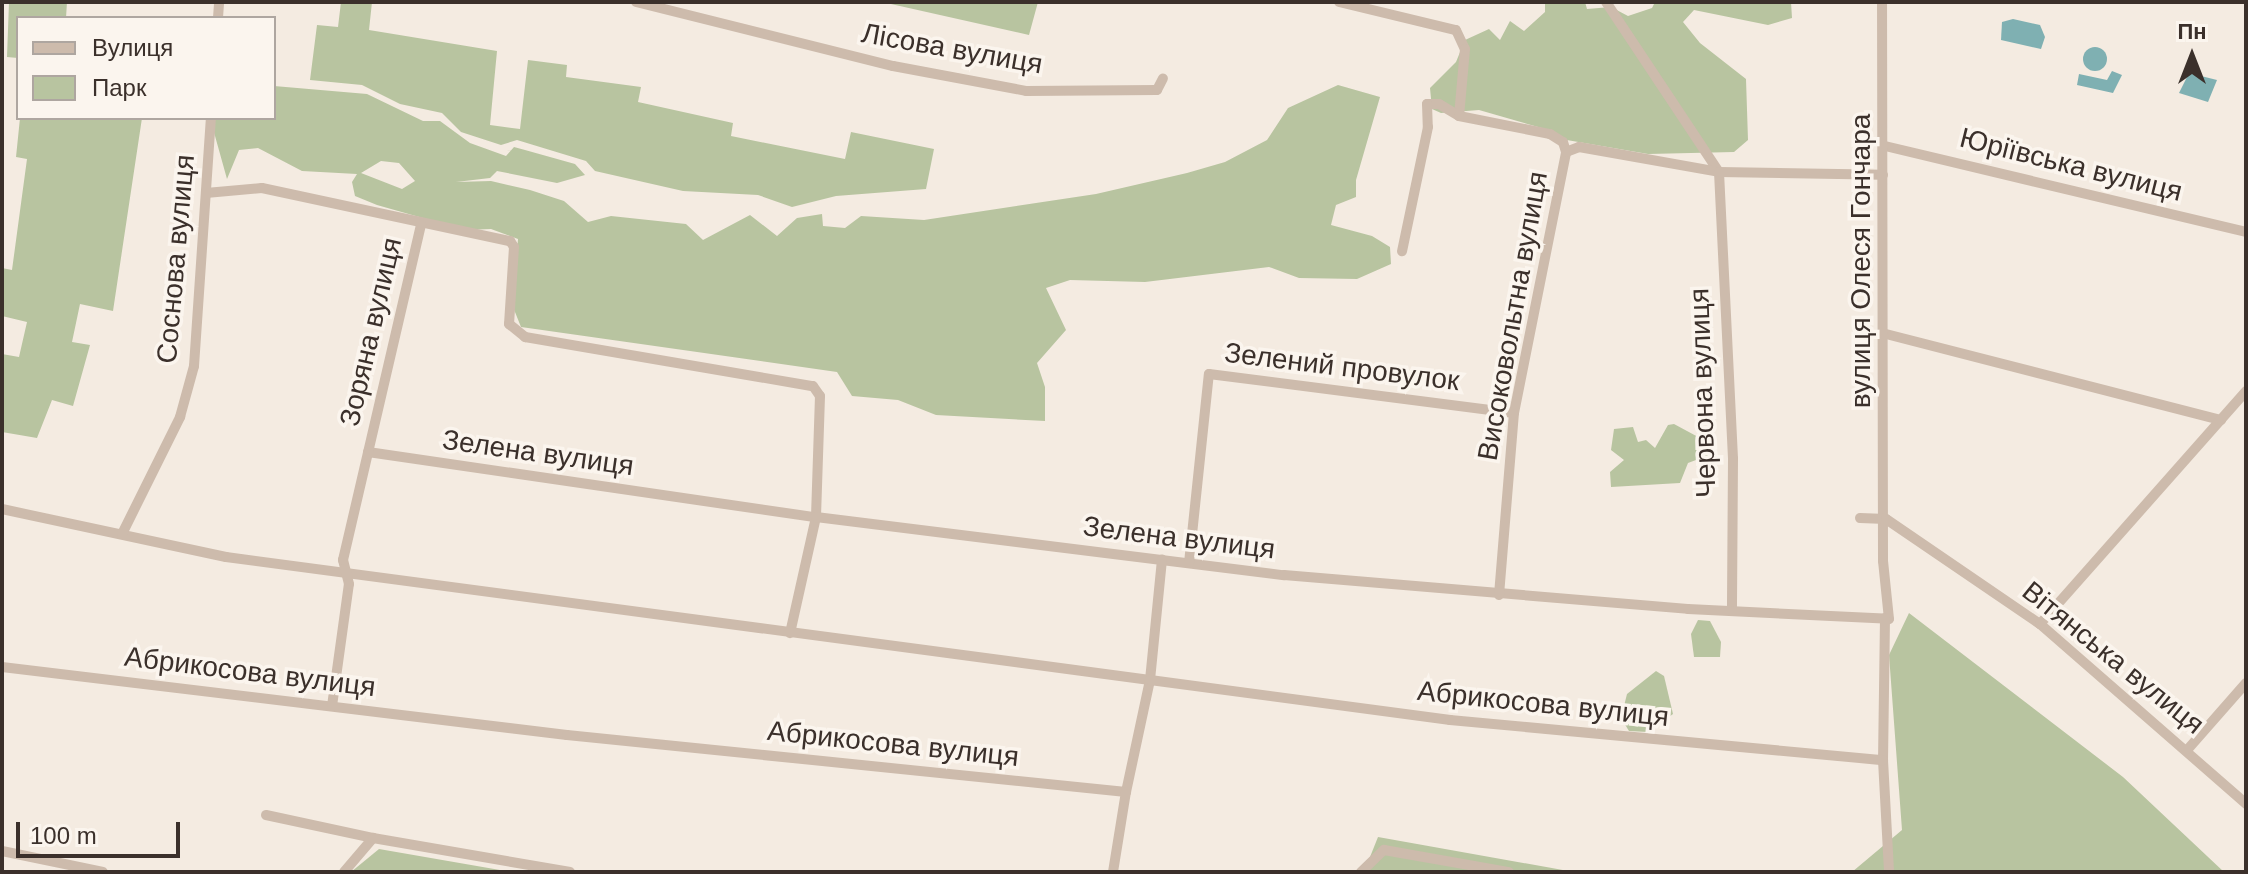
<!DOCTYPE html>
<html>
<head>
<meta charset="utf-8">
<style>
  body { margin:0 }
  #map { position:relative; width:2248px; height:874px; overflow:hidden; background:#f4ebe1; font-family:Helvetica,sans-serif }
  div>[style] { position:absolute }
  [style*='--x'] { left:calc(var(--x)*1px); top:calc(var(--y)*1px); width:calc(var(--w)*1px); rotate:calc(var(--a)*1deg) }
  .green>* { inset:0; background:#b8c4a0 }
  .water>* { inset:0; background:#7fb0b2 }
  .round { border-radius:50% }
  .street>* { height:10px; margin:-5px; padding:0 5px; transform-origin:5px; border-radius:5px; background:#cdbbac }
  span { translate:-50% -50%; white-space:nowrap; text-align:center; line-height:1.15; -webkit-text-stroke:7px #fbf5ee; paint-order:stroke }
  .street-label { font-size:28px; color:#3b302b }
  .frame { position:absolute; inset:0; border:4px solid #3b302b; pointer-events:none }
  .legend { position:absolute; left:16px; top:16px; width:260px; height:104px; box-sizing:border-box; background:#fbf5ee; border:2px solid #aea6a0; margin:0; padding:10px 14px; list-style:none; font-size:24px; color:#3b302b }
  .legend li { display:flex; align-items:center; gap:16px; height:40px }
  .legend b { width:40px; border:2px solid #aea6a0 }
  .north { position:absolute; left:2152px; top:16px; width:80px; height:80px; -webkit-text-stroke:6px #fbf5ee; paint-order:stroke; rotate:0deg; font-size:22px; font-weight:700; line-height:32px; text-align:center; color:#3b302b }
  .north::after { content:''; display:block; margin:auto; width:28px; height:36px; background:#3b302b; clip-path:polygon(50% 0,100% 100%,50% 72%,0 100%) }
  .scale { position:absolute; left:16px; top:822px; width:164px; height:36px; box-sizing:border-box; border:4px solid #3b302b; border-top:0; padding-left:10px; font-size:24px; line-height:28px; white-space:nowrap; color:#3b302b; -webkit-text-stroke:6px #fbf5ee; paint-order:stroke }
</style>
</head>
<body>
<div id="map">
  <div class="green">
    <i style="clip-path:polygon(9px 2px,67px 2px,66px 18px,18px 18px,18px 58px,7px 57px)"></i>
    <i style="clip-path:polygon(341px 2px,372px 2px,369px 30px,497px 51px,490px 125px,520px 129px,528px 60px,567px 65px,566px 77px,641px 87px,638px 102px,733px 123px,731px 136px,845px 159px,851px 132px,934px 149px,926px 189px,836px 196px,792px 207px,758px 195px,683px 191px,595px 171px,586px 161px,517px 140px,501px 145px,461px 132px,442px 113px,400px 104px,362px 85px,310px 80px,317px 25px,338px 27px)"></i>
    <i style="clip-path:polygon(882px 2px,1038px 2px,1029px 35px)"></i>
    <i style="clip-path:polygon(1545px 2px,1585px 2px,1587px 9px,1611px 7px,1628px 16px,1652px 8px,1655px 2px,1791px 2px,1792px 18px,1768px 25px,1694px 10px,1683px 22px,1700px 43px,1746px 79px,1748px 140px,1734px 152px,1648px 154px,1561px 139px,1552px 131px,1479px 110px,1441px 113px,1432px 109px,1430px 88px,1456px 62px,1465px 40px,1489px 29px,1500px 40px,1510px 21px,1524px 31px,1545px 12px)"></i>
    <i style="clip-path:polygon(evenodd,1338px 85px,1380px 97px,1356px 180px,1356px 197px,1336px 205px,1331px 225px,1372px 236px,1390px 247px,1391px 264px,1357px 279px,1299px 278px,1269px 267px,1145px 282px,1070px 280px,1046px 288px,1066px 330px,1037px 363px,1045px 387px,1045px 421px,936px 415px,898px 400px,852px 396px,837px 372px,521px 327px,513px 307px,518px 239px,491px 229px,465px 230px,377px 205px,355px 196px,352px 182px,357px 174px,302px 171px,258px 148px,239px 150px,227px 179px,210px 118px,274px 118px,274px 86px,367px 94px,423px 121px,440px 121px,470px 143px,506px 156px,514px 147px,525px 150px,575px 164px,585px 175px,557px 183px,497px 171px,490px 178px,456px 182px,491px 181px,530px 190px,564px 201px,588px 222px,611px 216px,686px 224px,703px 240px,750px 215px,777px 236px,797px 218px,822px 214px,823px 226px,845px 228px,861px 216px,924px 220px,1096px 194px,1187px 173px,1225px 162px,1267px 140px,1288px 108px,1338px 85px,381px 161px,399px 163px,415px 181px,402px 189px,361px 173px,381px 161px)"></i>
    <i style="clip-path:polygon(20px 118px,142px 118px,113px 311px,80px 304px,72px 342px,90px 345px,73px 406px,52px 400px,37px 438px,2px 432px,2px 354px,19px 357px,27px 322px,2px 316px,2px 268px,12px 270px,27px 159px,16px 157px)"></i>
    <i style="clip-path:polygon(1674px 424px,1713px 445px,1712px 454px,1688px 463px,1680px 483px,1611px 487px,1610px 472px,1624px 460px,1611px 450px,1614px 429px,1633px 427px,1638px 442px,1646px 440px,1655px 448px,1668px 425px)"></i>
    <i style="clip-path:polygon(1909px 613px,2123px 777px,2224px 872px,1852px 872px,1902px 830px,1889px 655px)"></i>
    <i style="clip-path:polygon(1698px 620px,1710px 621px,1721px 642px,1720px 657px,1694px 657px,1691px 634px)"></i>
    <i style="clip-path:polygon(1656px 671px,1664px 676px,1673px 714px,1648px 732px,1629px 731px,1621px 718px,1627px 694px)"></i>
    <i style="clip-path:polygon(1378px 837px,1574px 872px,1364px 872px)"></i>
    <i style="clip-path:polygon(379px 849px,511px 872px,351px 872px)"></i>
  </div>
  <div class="water">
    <i style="clip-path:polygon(2013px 19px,2040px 25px,2045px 37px,2041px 49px,2001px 40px,2002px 22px)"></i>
    <i class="round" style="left:2083px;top:47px;width:24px;height:24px"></i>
    <i style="clip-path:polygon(2112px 71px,2122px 75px,2113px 93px,2077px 85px,2079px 74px,2107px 80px)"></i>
    <i style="clip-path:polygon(2189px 73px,2217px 80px,2208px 102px,2179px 93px)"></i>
  </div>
  <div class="street">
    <i style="--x:636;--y:2;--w:265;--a:14"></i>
    <i style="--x:893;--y:66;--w:135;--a:10.6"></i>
    <i style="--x:1026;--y:91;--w:131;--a:-0.4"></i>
    <i style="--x:1157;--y:90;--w:13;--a:-63"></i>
    <i style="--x:1339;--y:2;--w:120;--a:13.5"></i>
    <i style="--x:1456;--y:30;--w:21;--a:65"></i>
    <i style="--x:1465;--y:49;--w:67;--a:95.1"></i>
    <i style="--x:1459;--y:116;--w:23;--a:-149"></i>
    <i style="--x:1439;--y:104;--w:12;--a:180"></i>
    <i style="--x:1427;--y:104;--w:23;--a:88"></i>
    <i style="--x:1428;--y:127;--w:127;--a:101.8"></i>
    <i style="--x:1606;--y:2;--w:204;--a:56.4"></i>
    <i style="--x:218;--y:18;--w:16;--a:-86"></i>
    <i style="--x:1459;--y:116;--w:93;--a:11.2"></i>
    <i style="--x:1550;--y:134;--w:15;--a:32"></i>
    <i style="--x:1563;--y:142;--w:10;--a:73"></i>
    <i style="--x:1885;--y:146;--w:371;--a:13.4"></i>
    <i style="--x:1719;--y:172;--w:287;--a:87.2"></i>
    <i style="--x:1733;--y:459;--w:152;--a:90.4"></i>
    <i style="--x:206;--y:193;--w:56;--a:-5.1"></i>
    <i style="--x:262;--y:188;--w:254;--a:12.1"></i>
    <i style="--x:510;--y:241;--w:7;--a:56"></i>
    <i style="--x:514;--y:247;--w:77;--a:93.7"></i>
    <i style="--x:509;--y:324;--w:21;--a:39"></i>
    <i style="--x:525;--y:337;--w:292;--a:9.7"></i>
    <i style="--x:813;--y:386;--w:12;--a:55"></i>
    <i style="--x:820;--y:396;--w:121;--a:91.9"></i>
    <i style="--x:816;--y:517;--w:119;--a:102.6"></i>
    <i style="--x:1886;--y:334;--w:346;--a:14.4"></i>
    <i style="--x:368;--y:452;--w:453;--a:8.3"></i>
    <i style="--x:816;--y:517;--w:472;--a:7.1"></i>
    <i style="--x:1284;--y:575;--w:405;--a:4.8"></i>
    <i style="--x:1688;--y:609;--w:201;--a:2.8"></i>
    <i style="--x:1889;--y:619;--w:58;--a:-95.9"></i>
    <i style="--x:1883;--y:561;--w:559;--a:-90.1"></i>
    <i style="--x:2;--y:509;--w:229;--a:12.1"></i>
    <i style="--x:226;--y:557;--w:932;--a:7.58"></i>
    <i style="--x:1150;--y:680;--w:121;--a:-84.3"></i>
    <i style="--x:1860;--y:518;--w:26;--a:2"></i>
    <i style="--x:1886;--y:519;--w:186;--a:34.3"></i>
    <i style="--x:2040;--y:624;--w:274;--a:41.1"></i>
    <i style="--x:122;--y:534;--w:131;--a:-63.6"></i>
    <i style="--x:180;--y:417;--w:53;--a:-74.6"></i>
    <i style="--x:194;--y:366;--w:249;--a:-86.1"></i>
    <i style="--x:1189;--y:563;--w:190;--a:-84"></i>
    <i style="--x:1209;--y:374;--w:307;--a:7.3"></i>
    <i style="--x:1499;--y:595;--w:183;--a:-85.3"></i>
    <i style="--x:1514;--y:413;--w:266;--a:-78.7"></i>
    <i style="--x:1566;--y:152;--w:14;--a:-21"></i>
    <i style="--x:1579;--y:147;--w:142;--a:10.1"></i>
    <i style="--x:1719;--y:172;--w:164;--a:1"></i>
    <i style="--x:1885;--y:618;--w:142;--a:90.8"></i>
    <i style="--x:1883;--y:760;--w:112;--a:86.9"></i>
    <i style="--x:2040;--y:624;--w:311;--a:-48.5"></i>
    <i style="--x:2;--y:667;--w:569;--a:6.86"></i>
    <i style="--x:567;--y:735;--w:562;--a:5.82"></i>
    <i style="--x:1126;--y:792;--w:115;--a:-77.9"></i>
    <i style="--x:1150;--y:680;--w:303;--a:7.6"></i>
    <i style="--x:1450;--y:720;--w:435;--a:5.3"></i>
    <i style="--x:332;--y:706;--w:123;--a:-82.1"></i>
    <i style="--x:349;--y:584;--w:25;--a:-104"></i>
    <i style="--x:343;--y:560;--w:345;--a:-76.9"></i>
    <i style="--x:2188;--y:749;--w:88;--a:-48.7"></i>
    <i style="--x:266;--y:815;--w:109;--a:12.1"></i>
    <i style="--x:2;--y:851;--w:103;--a:11.7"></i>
    <i style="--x:344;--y:872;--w:45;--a:-49.5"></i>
    <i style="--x:373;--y:838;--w:200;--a:9.8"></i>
    <i style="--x:1113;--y:872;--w:81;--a:-80.8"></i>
    <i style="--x:1361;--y:872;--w:32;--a:-44"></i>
    <i style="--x:1384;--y:850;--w:127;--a:10"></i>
  </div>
  <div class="street-label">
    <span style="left:952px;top:49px;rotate:10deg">Лісова вулиця</span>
    <span style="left:2071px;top:165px;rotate:14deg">Юріївська вулиця</span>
    <span style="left:176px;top:259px;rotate:-85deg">Соснова вулиця</span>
    <span style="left:1861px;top:261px;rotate:-90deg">вулиця Олеся Гончара</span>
    <span style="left:1513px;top:316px;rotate:-80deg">Високовольтна вулиця</span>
    <span style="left:371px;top:332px;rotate:-77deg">Зоряна вулиця</span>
    <span style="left:1342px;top:367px;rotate:7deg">Зелений провулок</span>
    <span style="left:1703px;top:393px;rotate:-92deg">Червона вулиця</span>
    <span style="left:538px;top:453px;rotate:8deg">Зелена вулиця</span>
    <span style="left:1179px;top:538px;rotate:7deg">Зелена вулиця</span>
    <span style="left:2113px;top:658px;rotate:39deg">Вітянська вулиця</span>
    <span style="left:250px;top:672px;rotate:7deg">Абрикосова вулиця</span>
    <span style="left:1543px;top:704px;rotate:6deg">Абрикосова вулиця</span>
    <span style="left:893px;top:744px;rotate:6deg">Абрикосова вулиця</span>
  </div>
  <div class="frame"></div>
  <ul class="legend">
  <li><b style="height:10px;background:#cdbbac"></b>Вулиця</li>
  <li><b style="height:22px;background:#b8c4a0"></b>Парк</li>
  </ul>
  <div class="north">Пн</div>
  <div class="scale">100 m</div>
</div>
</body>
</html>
